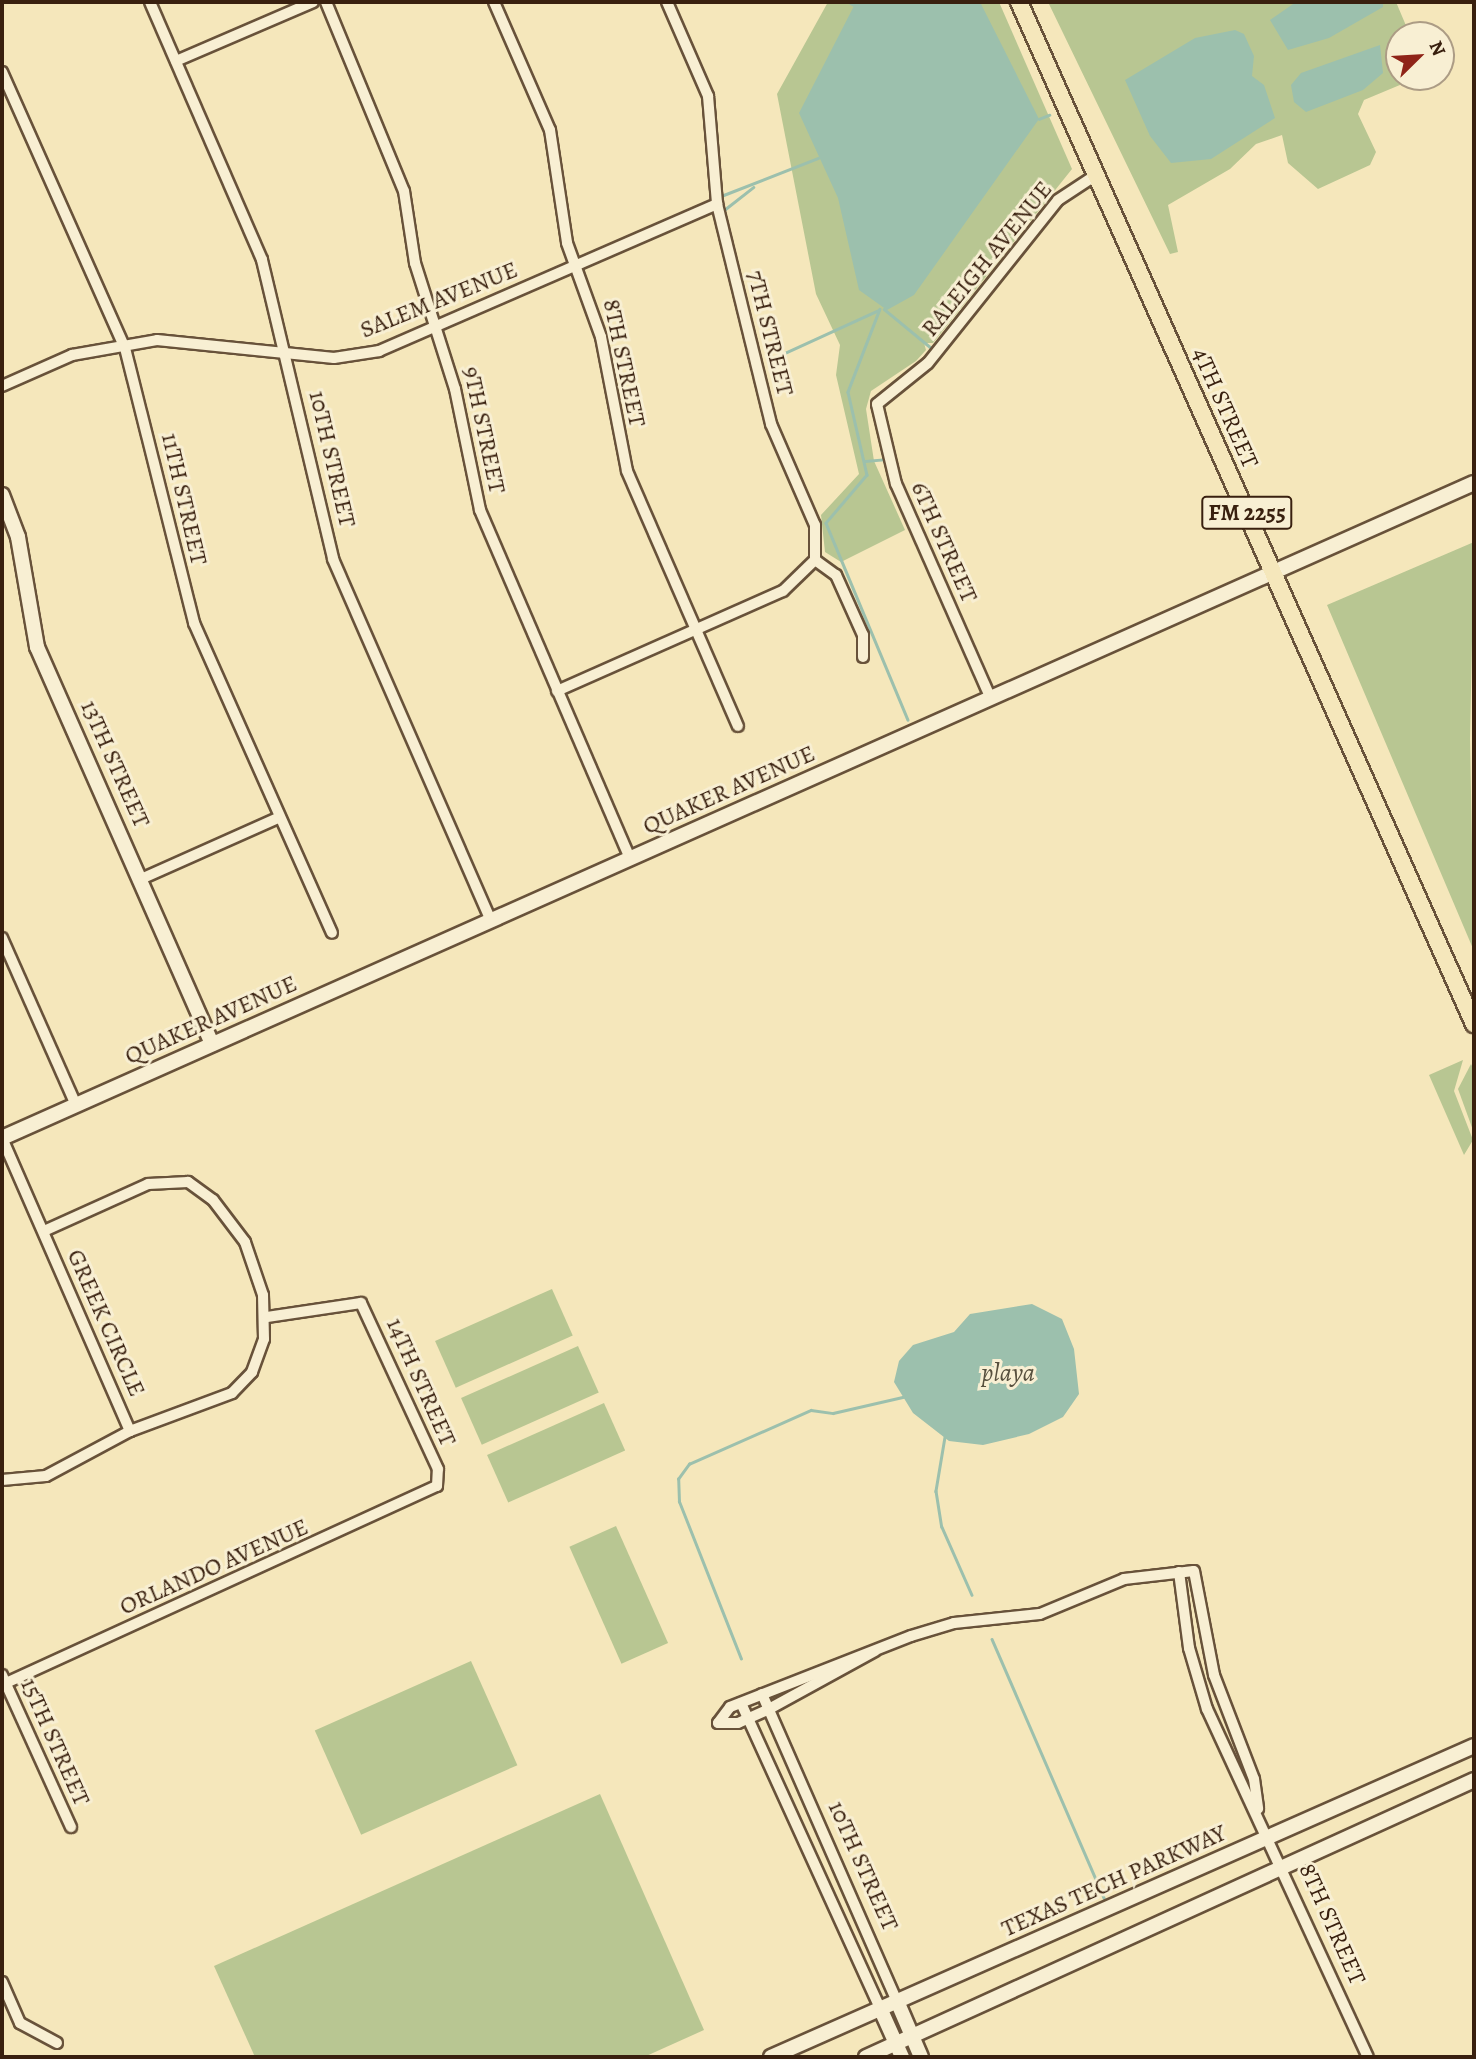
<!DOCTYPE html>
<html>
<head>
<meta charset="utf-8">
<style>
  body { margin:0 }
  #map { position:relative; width:1476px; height:2059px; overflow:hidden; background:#f5e7bb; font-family:Alegreya,serif }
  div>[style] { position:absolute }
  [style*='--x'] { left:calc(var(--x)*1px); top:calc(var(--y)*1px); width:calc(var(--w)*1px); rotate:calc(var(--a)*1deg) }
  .green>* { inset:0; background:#b8c692; transform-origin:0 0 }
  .water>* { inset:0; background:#9cc0ad }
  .stream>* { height:2.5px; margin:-1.25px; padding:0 1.25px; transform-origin:1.25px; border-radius:1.25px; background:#9cc0ad }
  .roads { filter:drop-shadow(2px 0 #68523a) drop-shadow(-2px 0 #68523a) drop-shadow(0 2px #68523a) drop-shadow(0 -2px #68523a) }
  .street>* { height:10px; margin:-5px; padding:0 5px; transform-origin:5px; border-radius:5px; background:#f8efd3 }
  .secondary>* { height:14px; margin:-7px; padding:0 7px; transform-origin:7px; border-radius:7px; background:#f8efd3 }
  .primary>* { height:16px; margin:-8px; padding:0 8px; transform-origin:8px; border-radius:8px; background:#f5e7bb }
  span { translate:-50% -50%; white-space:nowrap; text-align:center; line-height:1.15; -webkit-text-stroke:6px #f8efd3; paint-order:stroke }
  .shield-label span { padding:2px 5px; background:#f8efd3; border:2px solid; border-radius:5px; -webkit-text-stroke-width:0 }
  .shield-label { font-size:23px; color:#39200f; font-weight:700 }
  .street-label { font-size:24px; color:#39200f }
  .water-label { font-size:26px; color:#57503e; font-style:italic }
  .frame { position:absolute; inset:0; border:4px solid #39200f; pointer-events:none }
  .north { position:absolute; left:1385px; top:21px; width:70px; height:70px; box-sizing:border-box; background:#f8efd3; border:2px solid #ac9c85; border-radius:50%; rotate:66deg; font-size:19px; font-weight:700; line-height:28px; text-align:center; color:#39200f }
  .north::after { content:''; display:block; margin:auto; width:24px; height:32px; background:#8f2418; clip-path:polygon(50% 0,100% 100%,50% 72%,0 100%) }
</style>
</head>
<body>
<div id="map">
  <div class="green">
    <i style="clip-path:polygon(828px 2px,999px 2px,1072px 169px,933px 343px,924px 343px,926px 350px,916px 361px,871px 391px,866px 409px,874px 461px,905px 530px,841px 562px,825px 552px,821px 515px,859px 474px,836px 375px,840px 345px,816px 294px,777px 94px)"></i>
    <i style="clip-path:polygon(1048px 2px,1396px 2px,1410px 35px,1399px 35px,1399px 77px,1419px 77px,1364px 100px,1358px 114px,1376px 152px,1370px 165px,1318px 189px,1288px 163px,1282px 135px,1256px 144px,1230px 169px,1168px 205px,1178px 252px,1170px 254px)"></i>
    <i style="clip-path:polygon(1474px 542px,1470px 739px,1474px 951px,1327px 605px)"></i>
    <i style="clip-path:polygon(1463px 1060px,1454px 1091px,1473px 1140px,1464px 1155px,1429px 1075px)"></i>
    <i style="clip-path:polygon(1471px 1064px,1474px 1070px,1474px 1133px,1458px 1089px)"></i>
    <i style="left:552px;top:1289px;width:51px;height:128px;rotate:66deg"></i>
    <i style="left:578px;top:1346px;width:51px;height:128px;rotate:66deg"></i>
    <i style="left:604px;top:1403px;width:52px;height:128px;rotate:66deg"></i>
    <i style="left:616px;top:1526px;width:128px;height:51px;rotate:66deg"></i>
    <i style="left:471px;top:1661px;width:114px;height:171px;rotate:66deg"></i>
    <i style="clip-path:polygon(600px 1794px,704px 2030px,644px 2057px,255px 2057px,214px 1966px)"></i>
  </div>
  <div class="water">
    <i style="clip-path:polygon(856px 2px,980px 2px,1039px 119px,914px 295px,887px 310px,859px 290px,838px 198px,799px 113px)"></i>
    <i style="clip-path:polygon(1296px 2px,1383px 2px,1383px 7px,1329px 38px,1288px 50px,1270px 20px)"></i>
    <i style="clip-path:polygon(1235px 30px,1244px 34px,1254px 56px,1252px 76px,1264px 85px,1275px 118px,1211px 159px,1171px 163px,1150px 136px,1125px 80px,1195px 38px)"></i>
    <i style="clip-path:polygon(1380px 45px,1383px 73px,1363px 90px,1306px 112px,1294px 102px,1291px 85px,1301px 73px)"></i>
    <i style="clip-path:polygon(1032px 1304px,1062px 1319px,1074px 1349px,1079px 1394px,1063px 1417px,1029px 1434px,983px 1445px,949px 1441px,913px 1413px,894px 1382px,899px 1361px,913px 1345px,954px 1332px,970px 1314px)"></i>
  </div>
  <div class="stream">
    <i style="--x:849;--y:2;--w:6;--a:31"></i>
    <i style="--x:1039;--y:119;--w:11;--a:-22"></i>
    <i style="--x:721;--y:196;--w:104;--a:-21.4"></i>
    <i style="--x:724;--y:210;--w:37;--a:-38"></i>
    <i style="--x:880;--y:309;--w:89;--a:111.1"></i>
    <i style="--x:848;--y:392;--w:85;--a:77.1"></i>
    <i style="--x:867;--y:475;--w:63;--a:130.5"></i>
    <i style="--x:826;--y:523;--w:213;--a:67.4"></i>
    <i style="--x:884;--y:309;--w:66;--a:39.5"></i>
    <i style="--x:774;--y:358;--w:115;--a:-24.6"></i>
    <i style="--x:865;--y:461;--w:21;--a:-5"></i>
    <i style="--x:945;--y:1437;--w:55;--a:99.5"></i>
    <i style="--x:936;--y:1491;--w:36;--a:81"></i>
    <i style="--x:942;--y:1527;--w:74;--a:66.2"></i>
    <i style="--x:992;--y:1639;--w:282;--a:66.6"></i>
    <i style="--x:741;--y:1659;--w:169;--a:-111.5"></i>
    <i style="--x:679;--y:1502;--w:23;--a:-92"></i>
    <i style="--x:678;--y:1479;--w:19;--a:-54"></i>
    <i style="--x:689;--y:1464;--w:133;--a:-23.9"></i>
    <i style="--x:811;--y:1410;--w:22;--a:8"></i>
    <i style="--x:833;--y:1413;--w:72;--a:-12.9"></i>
  </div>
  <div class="roads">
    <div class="street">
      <i style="--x:150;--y:2;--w:281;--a:66.5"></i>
      <i style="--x:262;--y:260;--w:307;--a:76.6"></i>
      <i style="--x:333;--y:559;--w:394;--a:66.4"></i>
      <i style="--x:326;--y:2;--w:204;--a:67.6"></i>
      <i style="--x:404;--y:191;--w:73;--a:81.3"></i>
      <i style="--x:415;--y:263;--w:132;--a:72.4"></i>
      <i style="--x:455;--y:389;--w:124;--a:78.3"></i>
      <i style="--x:480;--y:510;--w:379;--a:66.7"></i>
      <i style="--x:494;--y:2;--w:140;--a:66.4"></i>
      <i style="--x:550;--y:130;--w:114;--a:81.4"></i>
      <i style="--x:567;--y:243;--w:100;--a:70.1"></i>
      <i style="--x:601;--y:337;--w:136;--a:79"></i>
      <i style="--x:627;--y:471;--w:278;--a:66.5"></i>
      <i style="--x:667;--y:2;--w:103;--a:66.4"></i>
      <i style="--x:708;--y:96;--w:108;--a:85.2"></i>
      <i style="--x:717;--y:204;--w:227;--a:76.2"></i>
      <i style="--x:771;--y:424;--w:110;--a:66.5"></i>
      <i style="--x:815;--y:525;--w:35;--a:90"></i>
      <i style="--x:815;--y:560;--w:26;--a:36"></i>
      <i style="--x:836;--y:575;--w:66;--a:65.8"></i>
      <i style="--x:863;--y:635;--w:22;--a:90"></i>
      <i style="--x:176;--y:61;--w:149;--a:-23.3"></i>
      <i style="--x:2;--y:72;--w:302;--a:66"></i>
      <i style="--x:125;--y:348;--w:284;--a:75.9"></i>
      <i style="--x:194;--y:623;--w:339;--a:66"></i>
      <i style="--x:2;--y:386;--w:77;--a:-23.9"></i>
      <i style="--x:72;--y:355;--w:86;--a:-10"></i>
      <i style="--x:157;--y:340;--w:178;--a:5.8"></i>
      <i style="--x:334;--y:358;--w:46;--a:-8.8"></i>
      <i style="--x:379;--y:351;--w:369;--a:-23.5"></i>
      <i style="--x:557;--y:691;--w:247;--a:-23.9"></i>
      <i style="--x:783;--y:591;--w:45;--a:-44.1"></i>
      <i style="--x:991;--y:699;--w:235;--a:-113.8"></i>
      <i style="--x:896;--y:484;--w:82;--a:-103.4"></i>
      <i style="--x:877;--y:404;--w:65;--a:-38.8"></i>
      <i style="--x:928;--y:363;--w:208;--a:-51.4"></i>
      <i style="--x:1058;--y:200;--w:45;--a:-33.3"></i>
      <i style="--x:141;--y:879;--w:152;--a:-24"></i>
      <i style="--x:2;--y:938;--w:183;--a:66.1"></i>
      <i style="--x:2;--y:1138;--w:320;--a:66.4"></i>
      <i style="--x:2;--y:1480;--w:44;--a:-5.2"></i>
      <i style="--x:46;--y:1476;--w:95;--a:-28.2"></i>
      <i style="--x:130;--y:1431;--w:109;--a:-20.4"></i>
      <i style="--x:232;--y:1393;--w:29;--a:-46"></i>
      <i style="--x:252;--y:1372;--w:35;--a:-70"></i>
      <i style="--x:264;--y:1339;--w:44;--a:-91.3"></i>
      <i style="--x:263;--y:1295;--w:56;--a:-108.8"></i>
      <i style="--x:245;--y:1242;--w:53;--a:-127.3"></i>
      <i style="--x:213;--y:1200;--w:31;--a:-144"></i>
      <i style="--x:188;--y:1182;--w:40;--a:177.1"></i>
      <i style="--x:148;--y:1184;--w:114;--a:155.7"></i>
      <i style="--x:1179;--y:1572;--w:77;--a:82.5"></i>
      <i style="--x:1189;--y:1648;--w:64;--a:73.6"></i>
      <i style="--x:1207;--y:1709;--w:383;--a:65.2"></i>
      <i style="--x:2;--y:1675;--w:167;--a:65.6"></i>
      <i style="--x:6;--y:1683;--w:474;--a:-24.6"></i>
      <i style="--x:437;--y:1486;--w:17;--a:-87"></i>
      <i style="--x:438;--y:1469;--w:183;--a:-114.9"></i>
      <i style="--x:361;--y:1303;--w:95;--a:171.5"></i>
      <i style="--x:762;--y:1694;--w:335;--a:66.3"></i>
      <i style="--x:741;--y:1703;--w:335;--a:65.5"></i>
      <i style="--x:718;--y:1723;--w:20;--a:-53"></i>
      <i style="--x:730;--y:1707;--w:194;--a:-21.4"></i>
      <i style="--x:911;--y:1636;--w:45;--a:-16.8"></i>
      <i style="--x:954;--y:1623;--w:86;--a:-6"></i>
      <i style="--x:1040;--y:1614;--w:91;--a:-22.6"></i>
      <i style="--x:1124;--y:1579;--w:70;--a:-6.5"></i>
      <i style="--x:1194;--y:1571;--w:106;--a:79.1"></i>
      <i style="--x:1214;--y:1675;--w:111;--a:69"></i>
      <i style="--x:1254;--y:1779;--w:30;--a:82"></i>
      <i style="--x:718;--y:1723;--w:20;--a:0"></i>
      <i style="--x:738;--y:1723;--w:34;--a:-24"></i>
      <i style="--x:769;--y:1709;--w:121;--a:-28.7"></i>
      <i style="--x:2;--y:1982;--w:45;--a:66.3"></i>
      <i style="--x:20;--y:2023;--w:42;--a:28.4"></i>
    </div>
    <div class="secondary">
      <i style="--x:2;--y:495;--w:45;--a:69.1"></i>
      <i style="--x:18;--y:537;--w:112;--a:80.2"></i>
      <i style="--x:37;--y:647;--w:434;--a:66.2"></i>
      <i style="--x:2;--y:1138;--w:1611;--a:-23.99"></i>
      <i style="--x:897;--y:2001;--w:61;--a:66.8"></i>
      <i style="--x:880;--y:2008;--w:54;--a:65.8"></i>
      <i style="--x:771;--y:2057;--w:769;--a:-23.86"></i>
      <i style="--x:866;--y:2057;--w:668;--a:-24.49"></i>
    </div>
    <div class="primary">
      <i style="--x:1019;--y:2;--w:1119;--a:66"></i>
    </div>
  </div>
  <div class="shield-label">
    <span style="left:1247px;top:513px">FM 2255</span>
  </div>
  <div class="street-label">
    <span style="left:987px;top:259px;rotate:-51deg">RALEIGH AVENUE</span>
    <span style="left:439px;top:300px;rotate:-22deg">SALEM AVENUE</span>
    <span style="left:770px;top:333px;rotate:76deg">7TH STREET</span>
    <span style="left:624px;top:363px;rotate:78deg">8TH STREET</span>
    <span style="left:1225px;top:408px;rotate:66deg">4TH STREET</span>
    <span style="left:484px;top:430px;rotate:78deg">9TH STREET</span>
    <span style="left:332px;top:459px;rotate:77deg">10TH STREET</span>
    <span style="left:184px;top:499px;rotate:77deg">11TH STREET</span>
    <span style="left:944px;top:542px;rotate:66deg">6TH STREET</span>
    <span style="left:115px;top:764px;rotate:66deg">13TH STREET</span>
    <span style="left:729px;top:790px;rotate:-24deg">QUAKER AVENUE</span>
    <span style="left:211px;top:1020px;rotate:-24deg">QUAKER AVENUE</span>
    <span style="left:106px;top:1323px;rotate:66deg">GREEK CIRCLE</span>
    <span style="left:421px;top:1382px;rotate:66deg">14TH STREET</span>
    <span style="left:214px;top:1567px;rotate:-24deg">ORLANDO AVENUE</span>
    <span style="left:55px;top:1742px;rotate:66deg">15TH STREET</span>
    <span style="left:863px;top:1866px;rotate:66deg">10TH STREET</span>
    <span style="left:1114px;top:1881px;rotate:-24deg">TEXAS TECH PARKWAY</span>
    <span style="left:1332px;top:1924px;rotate:66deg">8TH STREET</span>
  </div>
  <div class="water-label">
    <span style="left:1008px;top:1373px">playa</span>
  </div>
  <div class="frame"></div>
  <div class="north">N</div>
</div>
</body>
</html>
